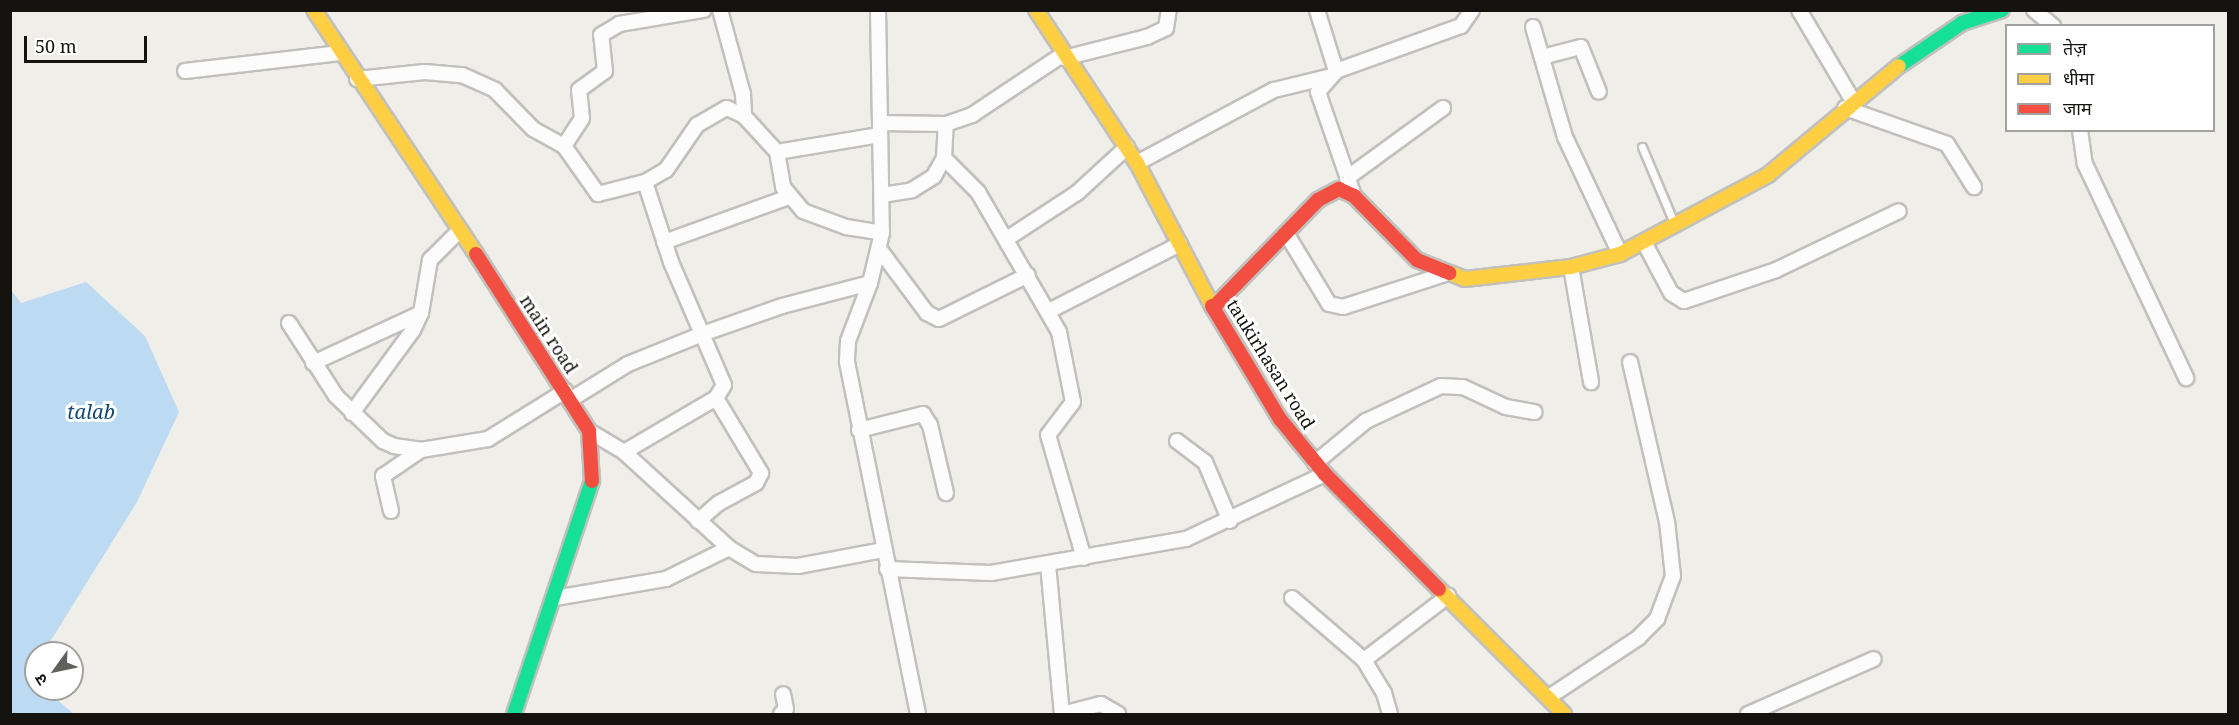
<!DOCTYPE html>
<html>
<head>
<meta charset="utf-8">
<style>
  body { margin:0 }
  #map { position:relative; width:2239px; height:725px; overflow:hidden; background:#f0eee8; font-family:"Noto Serif","Noto Sans Devanagari",serif }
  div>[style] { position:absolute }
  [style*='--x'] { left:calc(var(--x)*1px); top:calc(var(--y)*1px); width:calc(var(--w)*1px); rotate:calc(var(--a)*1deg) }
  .water>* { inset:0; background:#bddaf3 }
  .roads { filter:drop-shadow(2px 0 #c2c0bc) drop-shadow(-2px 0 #c2c0bc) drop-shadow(0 2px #c2c0bc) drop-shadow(0 -2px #c2c0bc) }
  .lane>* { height:7px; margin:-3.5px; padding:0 3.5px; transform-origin:3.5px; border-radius:3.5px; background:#fdfcfc }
  .street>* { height:14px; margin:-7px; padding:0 7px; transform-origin:7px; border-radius:7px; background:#fdfcfc }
  .fast>* { height:14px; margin:-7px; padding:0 7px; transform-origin:7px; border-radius:7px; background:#16e098 }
  .slow>* { height:14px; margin:-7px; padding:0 7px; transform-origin:7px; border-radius:7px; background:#ffcf43 }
  .jam>* { height:14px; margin:-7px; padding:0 7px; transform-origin:7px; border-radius:7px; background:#f24e42 }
  span { translate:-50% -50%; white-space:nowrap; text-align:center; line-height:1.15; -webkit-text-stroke:6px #fff; paint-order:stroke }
  .street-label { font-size:18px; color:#151310 }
  .water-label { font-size:20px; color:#134972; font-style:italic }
  .frame { position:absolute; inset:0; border:12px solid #151310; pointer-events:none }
  .legend { position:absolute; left:2005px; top:24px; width:210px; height:108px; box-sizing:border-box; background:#fff; border:2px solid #a1a19f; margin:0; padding:8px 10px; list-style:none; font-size:18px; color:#151310 }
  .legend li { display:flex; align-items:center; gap:12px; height:30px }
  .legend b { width:30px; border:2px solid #a1a19f }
  .north { position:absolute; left:24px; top:641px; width:60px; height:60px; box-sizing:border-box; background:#fff; border:2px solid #a1a19f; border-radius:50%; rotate:237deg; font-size:16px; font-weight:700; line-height:24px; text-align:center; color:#151310 }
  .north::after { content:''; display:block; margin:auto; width:21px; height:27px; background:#62605c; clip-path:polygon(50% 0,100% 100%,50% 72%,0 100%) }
  .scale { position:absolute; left:24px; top:36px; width:123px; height:27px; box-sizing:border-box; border:3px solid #151310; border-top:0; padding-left:8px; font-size:18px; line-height:21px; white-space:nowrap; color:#151310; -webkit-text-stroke:4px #fff; paint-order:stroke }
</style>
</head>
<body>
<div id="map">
  <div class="water">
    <i style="clip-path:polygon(86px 282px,145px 336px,179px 412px,137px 502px,43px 653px,36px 653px,29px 675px,36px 689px,44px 689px,74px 714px,11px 714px,11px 290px,21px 303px)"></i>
  </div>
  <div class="roads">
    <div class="lane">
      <i style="--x:1642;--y:147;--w:85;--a:67.1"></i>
    </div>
    <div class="street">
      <i style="--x:720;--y:10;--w:87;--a:74.7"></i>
      <i style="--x:743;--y:94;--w:22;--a:87"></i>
      <i style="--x:878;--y:10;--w:223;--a:89"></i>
      <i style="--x:882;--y:233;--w:51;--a:103.5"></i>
      <i style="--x:870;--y:283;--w:62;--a:110.8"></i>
      <i style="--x:848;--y:341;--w:21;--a:93"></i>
      <i style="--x:847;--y:362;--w:359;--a:78.6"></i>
      <i style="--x:1317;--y:10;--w:64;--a:72.7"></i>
      <i style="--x:1799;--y:10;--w:106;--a:59.3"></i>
      <i style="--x:2034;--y:10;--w:25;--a:40"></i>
      <i style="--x:1533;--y:27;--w:115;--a:73.8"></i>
      <i style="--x:1565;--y:137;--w:129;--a:64.8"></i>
      <i style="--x:1542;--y:57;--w:40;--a:-14.4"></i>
      <i style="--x:1581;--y:47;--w:48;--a:68.2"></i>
      <i style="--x:1064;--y:58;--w:86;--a:-14.2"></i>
      <i style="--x:1147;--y:37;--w:21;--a:-25"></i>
      <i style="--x:1166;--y:28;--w:18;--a:-81"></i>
      <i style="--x:185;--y:71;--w:156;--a:-6.6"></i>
      <i style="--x:357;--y:79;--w:68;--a:-5.9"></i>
      <i style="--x:425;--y:72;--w:37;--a:5"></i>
      <i style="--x:462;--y:75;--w:36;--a:24"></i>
      <i style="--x:495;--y:90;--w:54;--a:45.7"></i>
      <i style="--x:533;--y:129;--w:35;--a:29"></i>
      <i style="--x:564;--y:146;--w:59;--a:54.7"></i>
      <i style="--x:598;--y:194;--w:49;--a:-14.3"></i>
      <i style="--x:645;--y:182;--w:24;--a:-30"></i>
      <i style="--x:666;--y:170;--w:55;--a:-55.4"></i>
      <i style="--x:697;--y:125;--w:34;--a:-30"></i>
      <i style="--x:727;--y:108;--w:19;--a:25"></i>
      <i style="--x:744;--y:116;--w:49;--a:47.5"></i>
      <i style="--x:777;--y:152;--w:104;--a:-9.4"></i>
      <i style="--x:1845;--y:108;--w:108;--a:19.4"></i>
      <i style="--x:1947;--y:144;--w:51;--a:57.9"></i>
      <i style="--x:880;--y:123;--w:66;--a:0.9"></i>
      <i style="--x:946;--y:124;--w:28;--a:-19"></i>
      <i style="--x:972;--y:115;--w:108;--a:-33.7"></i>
      <i style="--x:2080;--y:130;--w:34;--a:82"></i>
      <i style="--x:2085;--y:164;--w:237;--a:64.7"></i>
      <i style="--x:564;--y:146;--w:33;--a:-57"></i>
      <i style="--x:582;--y:118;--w:28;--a:-96"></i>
      <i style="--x:579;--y:90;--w:32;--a:-36"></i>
      <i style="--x:605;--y:71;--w:36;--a:-96"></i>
      <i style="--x:601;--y:35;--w:21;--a:-31"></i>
      <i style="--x:619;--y:24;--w:86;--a:-9.4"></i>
      <i style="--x:777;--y:152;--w:36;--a:80"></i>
      <i style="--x:783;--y:187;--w:31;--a:50"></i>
      <i style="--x:803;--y:211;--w:46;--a:20.4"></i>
      <i style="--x:846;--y:227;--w:36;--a:9"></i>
      <i style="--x:944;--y:158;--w:48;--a:45"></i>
      <i style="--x:978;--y:192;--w:162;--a:59.9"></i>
      <i style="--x:1059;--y:332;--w:71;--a:78.7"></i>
      <i style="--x:1073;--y:402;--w:41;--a:127.1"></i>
      <i style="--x:1048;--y:435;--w:128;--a:73.7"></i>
      <i style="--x:1137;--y:163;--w:155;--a:-28.1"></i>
      <i style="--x:1274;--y:90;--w:56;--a:-13.5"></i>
      <i style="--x:1347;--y:178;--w:119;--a:-36.1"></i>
      <i style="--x:882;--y:195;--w:30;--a:-9"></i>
      <i style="--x:912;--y:190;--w:26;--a:-32"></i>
      <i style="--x:934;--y:176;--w:21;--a:-61"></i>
      <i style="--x:944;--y:158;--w:34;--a:-87"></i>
      <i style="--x:1354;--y:196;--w:110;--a:-109.1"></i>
      <i style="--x:1318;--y:92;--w:28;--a:-49"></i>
      <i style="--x:1336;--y:71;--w:133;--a:-19.8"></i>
      <i style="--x:1461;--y:26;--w:19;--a:-55"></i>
      <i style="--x:1286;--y:233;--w:83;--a:58.8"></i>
      <i style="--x:1329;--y:304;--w:14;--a:12"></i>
      <i style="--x:1343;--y:307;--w:107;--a:-17.9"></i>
      <i style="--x:1008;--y:238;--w:82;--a:-33.1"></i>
      <i style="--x:1077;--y:193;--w:68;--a:-42.6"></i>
      <i style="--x:664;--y:242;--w:133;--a:-19.8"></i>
      <i style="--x:1645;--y:244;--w:55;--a:62"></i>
      <i style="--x:1671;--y:293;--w:15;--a:32"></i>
      <i style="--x:1684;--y:301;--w:97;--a:-18.6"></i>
      <i style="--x:1776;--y:270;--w:136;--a:-25.6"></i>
      <i style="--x:880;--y:250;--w:79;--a:53.3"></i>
      <i style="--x:927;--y:313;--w:13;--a:27"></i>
      <i style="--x:939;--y:319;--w:99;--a:-26.3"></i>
      <i style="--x:1571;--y:267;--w:117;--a:80.1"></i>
      <i style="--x:1049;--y:311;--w:147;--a:-27.1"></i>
      <i style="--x:289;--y:323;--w:87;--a:57.2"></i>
      <i style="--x:336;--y:396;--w:65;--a:43.8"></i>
      <i style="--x:383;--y:441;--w:12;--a:24"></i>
      <i style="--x:394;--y:446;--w:27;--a:8"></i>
      <i style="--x:421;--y:450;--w:68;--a:-9.3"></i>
      <i style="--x:488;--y:439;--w:91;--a:-31.9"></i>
      <i style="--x:313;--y:363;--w:119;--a:-24.8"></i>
      <i style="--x:570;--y:400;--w:68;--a:-31.8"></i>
      <i style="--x:628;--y:364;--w:83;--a:-21.9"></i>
      <i style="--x:705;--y:333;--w:82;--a:-19.3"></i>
      <i style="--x:782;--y:306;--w:91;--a:-14.6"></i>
      <i style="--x:352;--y:413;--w:103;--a:-53.7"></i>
      <i style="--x:413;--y:330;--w:19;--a:-65"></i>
      <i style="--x:421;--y:313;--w:54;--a:-80.4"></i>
      <i style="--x:430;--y:260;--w:40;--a:-45"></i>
      <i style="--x:859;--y:430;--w:66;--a:-14"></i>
      <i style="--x:923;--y:414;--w:13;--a:58"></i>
      <i style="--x:930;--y:425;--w:70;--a:76.8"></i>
      <i style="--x:589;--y:431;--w:41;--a:31"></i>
      <i style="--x:624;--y:452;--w:142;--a:42.4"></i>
      <i style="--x:729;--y:548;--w:31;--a:31"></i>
      <i style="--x:756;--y:564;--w:42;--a:2.7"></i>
      <i style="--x:798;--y:566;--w:86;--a:-10.7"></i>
      <i style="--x:1177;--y:441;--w:35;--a:37"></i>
      <i style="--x:1205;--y:462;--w:64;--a:67"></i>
      <i style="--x:624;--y:452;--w:107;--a:-30.4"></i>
      <i style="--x:716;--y:398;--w:15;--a:-58"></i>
      <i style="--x:724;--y:385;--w:134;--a:-113.3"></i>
      <i style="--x:671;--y:262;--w:84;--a:-108"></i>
      <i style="--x:1315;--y:463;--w:66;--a:-39.5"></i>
      <i style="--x:1366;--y:421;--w:83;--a:-25"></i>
      <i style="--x:1441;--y:386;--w:22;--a:3"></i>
      <i style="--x:1463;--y:387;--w:47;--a:24.9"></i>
      <i style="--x:1506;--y:407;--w:29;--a:10"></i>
      <i style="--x:391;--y:511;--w:36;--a:-103"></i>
      <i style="--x:383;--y:476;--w:46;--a:-34.4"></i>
      <i style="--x:698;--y:521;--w:28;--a:-41"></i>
      <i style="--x:719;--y:503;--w:42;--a:-28.4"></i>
      <i style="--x:756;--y:483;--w:11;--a:-63"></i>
      <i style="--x:761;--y:473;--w:87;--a:-121"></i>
      <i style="--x:1048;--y:564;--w:151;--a:84.7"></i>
      <i style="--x:887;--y:569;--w:104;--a:2.2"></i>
      <i style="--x:991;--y:573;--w:198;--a:-9.9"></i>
      <i style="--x:1186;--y:539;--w:153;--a:-25.1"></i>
      <i style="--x:555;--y:598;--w:113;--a:-9.7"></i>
      <i style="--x:666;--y:579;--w:70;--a:-26.2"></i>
      <i style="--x:1292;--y:598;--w:95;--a:40.7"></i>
      <i style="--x:1364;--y:660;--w:39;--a:59"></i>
      <i style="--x:1384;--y:693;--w:22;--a:74"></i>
      <i style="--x:1364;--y:660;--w:106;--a:-37.3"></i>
      <i style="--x:1549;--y:697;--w:107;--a:-33.5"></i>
      <i style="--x:1638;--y:638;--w:27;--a:-45"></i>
      <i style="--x:1657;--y:619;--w:46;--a:-69.6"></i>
      <i style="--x:1673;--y:576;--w:54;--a:-96.3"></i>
      <i style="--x:1667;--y:522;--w:164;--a:-103"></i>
      <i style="--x:781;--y:714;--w:7;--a:-45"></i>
      <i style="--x:786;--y:709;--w:15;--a:-101"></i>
      <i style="--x:1062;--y:714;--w:40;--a:-14.4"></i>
      <i style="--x:1101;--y:704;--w:20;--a:30"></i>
      <i style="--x:1748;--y:714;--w:137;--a:-23.6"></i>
    </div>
    <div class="fast">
      <i style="--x:1899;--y:66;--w:76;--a:-34.3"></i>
      <i style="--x:1962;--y:23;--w:42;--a:-18"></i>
      <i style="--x:514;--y:714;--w:246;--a:-71.5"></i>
    </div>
    <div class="slow">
      <i style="--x:314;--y:10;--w:293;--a:56.4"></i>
      <i style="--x:1036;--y:10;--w:183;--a:56.6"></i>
      <i style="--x:1137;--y:163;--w:161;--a:62.3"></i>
      <i style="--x:1450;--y:273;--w:16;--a:22"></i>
      <i style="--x:1465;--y:279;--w:107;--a:-6.5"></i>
      <i style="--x:1571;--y:267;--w:51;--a:-14.9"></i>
      <i style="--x:1620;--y:254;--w:168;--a:-28.1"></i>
      <i style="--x:1768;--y:175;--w:170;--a:-39.8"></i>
      <i style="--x:1439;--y:589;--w:177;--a:45"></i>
    </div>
    <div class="jam">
      <i style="--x:476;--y:254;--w:210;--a:57.4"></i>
      <i style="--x:589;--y:431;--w:50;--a:86.6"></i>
      <i style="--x:1212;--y:306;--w:132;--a:59"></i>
      <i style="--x:1280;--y:419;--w:71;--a:50.7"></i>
      <i style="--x:1325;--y:474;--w:162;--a:45.3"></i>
      <i style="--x:1213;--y:308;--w:151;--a:-45.8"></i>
      <i style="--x:1318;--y:200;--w:24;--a:-28"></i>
      <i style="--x:1339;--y:189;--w:17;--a:25"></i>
      <i style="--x:1354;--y:196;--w:90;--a:45.5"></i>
      <i style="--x:1417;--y:260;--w:35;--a:22"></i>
    </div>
  </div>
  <div class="street-label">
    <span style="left:549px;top:334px;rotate:57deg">main road</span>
    <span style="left:1271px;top:364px;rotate:58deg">taukirhasan road</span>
  </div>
  <div class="water-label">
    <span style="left:91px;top:411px">talab</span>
  </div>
  <div class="frame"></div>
  <ul class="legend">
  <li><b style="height:8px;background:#16e098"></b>तेज़</li>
  <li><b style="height:8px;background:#ffcf43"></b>धीमा</li>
  <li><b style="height:8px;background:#f24e42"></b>जाम</li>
  </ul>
  <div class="north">उ</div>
  <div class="scale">50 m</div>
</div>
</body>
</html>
